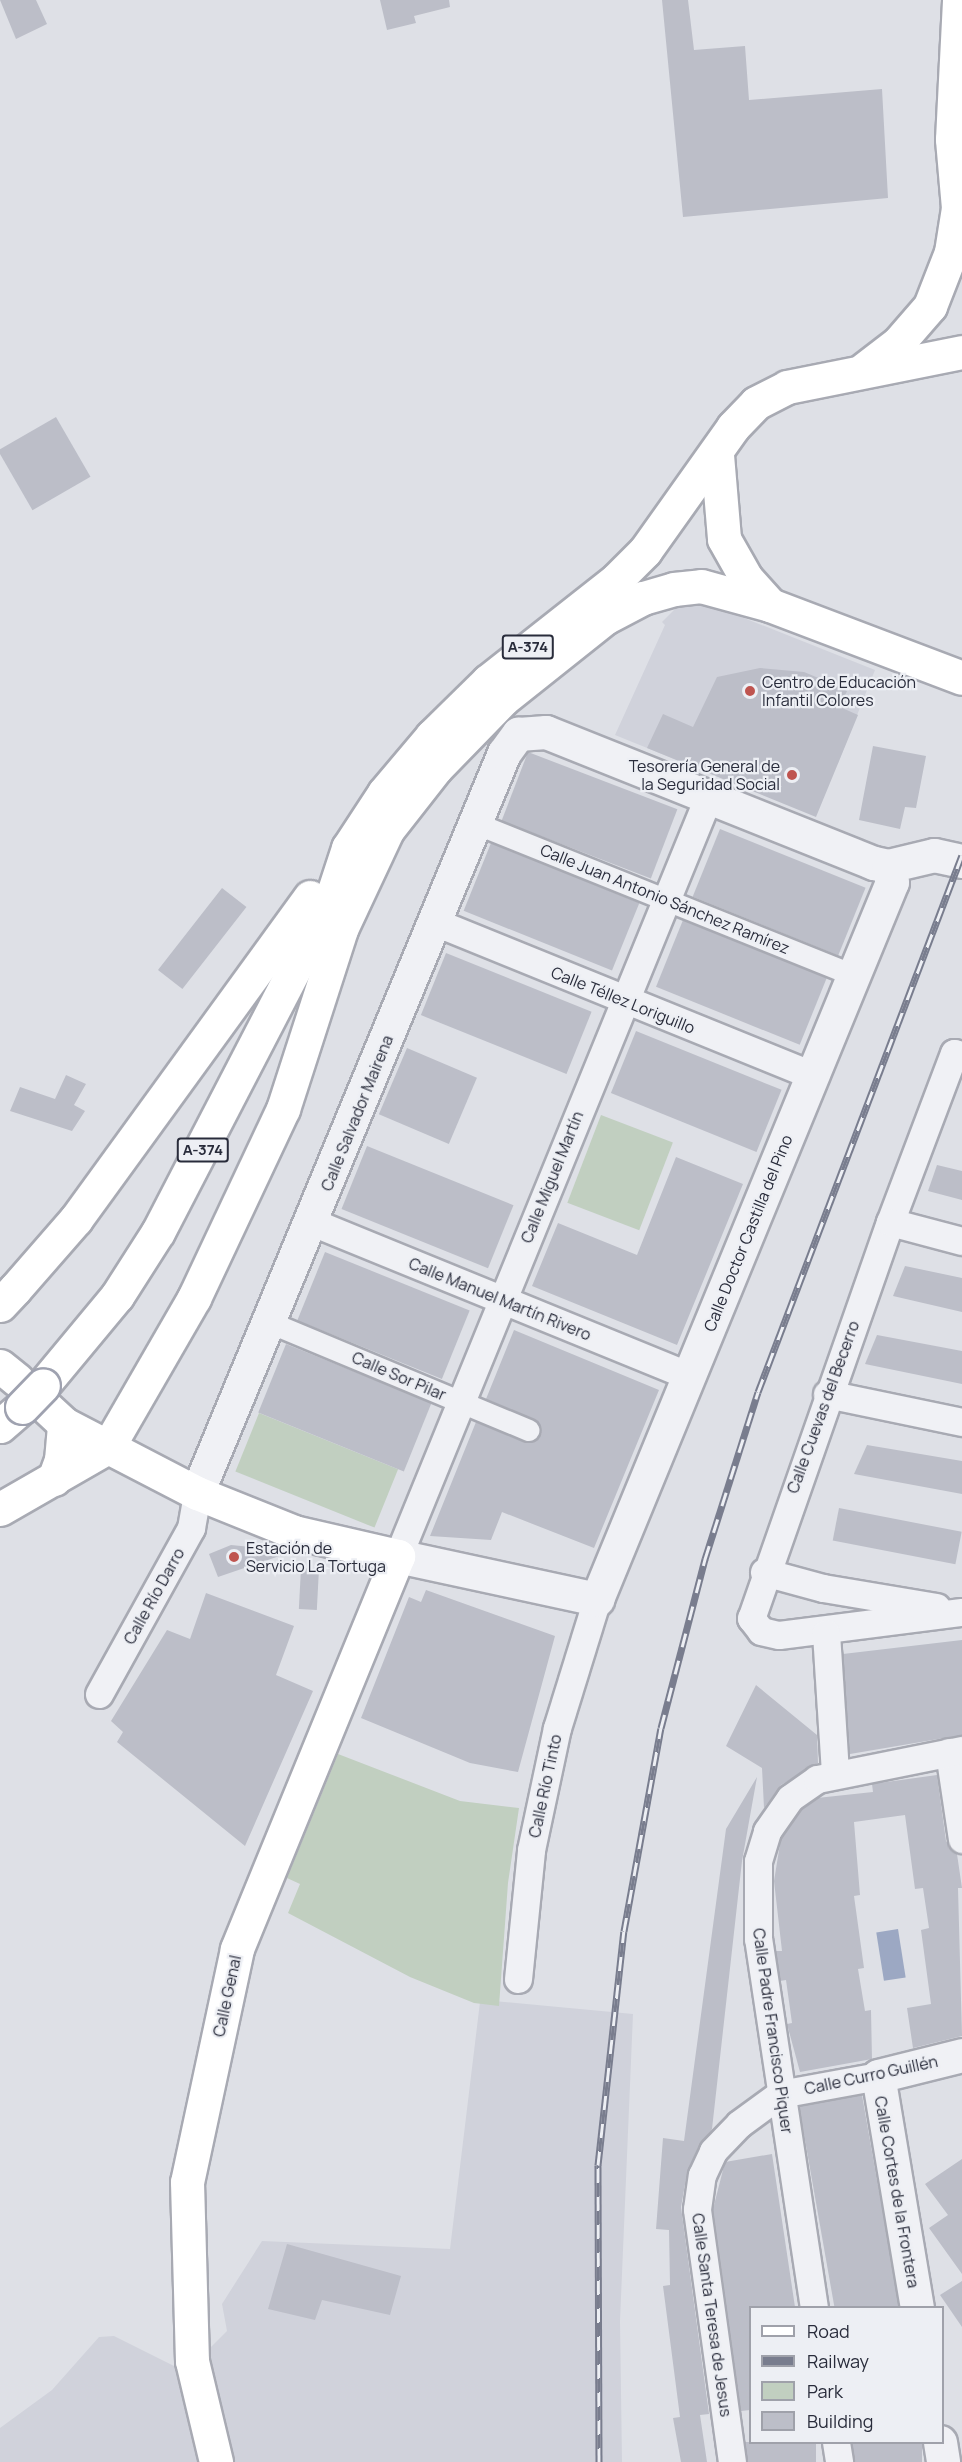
<!DOCTYPE html>
<html>
<head>
<meta charset="utf-8">
<style>
  body { margin:0 }
  #map { position:relative; width:962px; height:2462px; overflow:hidden; background:#dee0e6; font-family:Manrope,sans-serif }
  div>[style] { position:absolute }
  [style*='--x'] { left:calc(var(--x)*1px); top:calc(var(--y)*1px); width:calc(var(--w)*1px); rotate:calc(var(--a)*1deg) }
  .built>* { inset:0; background:#d0d2db }
  .green>* { inset:0; background:#c1cfc0; transform-origin:0 0 }
  .water>* { inset:0; background:#9ca8c3; transform-origin:0 0 }
  .building>* { inset:0; background:#bcbec8; transform-origin:0 0 }
  .roads { filter:drop-shadow(2px 0 #a8aab3) drop-shadow(-2px 0 #a8aab3) drop-shadow(0 2px #a8aab3) drop-shadow(0 -2px #a8aab3) }
  .pedestrian>* { height:21px; margin:-10.5px; padding:0 10.5px; transform-origin:10.5px; border-radius:10.5px; background:#f0f1f5 }
  .minor>* { height:27px; margin:-13.5px; padding:0 13.5px; transform-origin:13.5px; border-radius:13.5px; background:#f0f1f5 }
  .tertiary>* { height:33px; margin:-16.5px; padding:0 16.5px; transform-origin:16.5px; border-radius:16.5px; background:#f0f1f5 }
  .secondary>* { height:33px; margin:-16.5px; padding:0 16.5px; transform-origin:16.5px; border-radius:16.5px; background:#fff }
  .primary>* { height:33px; margin:-16.5px; padding:0 16.5px; transform-origin:16.5px; border-radius:16.5px; background:#fff }
  .rail>* { height:7px; margin-top:-3.5px; transform-origin:0; background:repeating-linear-gradient(90deg,#edeff4 0 14px,#797d8e 0 28px); box-sizing:border-box; border-block:2px solid #797d8e }
  .bridges { filter:drop-shadow(2px 0 #9fa2b0) drop-shadow(-2px 0 #9fa2b0) drop-shadow(0 2px #9fa2b0) drop-shadow(0 -2px #9fa2b0) }
  .primary-bridge>* { height:33px; margin:-16.5px; padding:0 16.5px; transform-origin:16.5px; border-radius:16.5px; background:#fff }
  .dots>* { width:16px; height:16px; translate:-50% -50%; box-sizing:border-box; border:3px solid #edeff4; border-radius:50% }
  span { translate:-50% -50%; white-space:nowrap; text-align:center; line-height:1.15; -webkit-text-stroke:4.5px #edeff4; paint-order:stroke }
  .shield-label span { padding:2px 4px; background:#edeff4; border:2px solid; border-radius:4px; -webkit-text-stroke-width:0 }
  .shield-label { font-size:15px; color:#292c3b; font-weight:700 }
  .poi-label { font-size:16px; color:#292c3b }
  .left { translate:0 -50%; text-align:left }
  .right { translate:-100% -50%; text-align:right }
  .street-label { font-size:16px; color:#292c3b }
  .legend { position:absolute; left:749px; top:2306px; width:195px; height:138px; box-sizing:border-box; background:#edeff4; border:2px solid #9fa1aa; margin:0; padding:8px 10px; list-style:none; font-size:18px; color:#292c3b }
  .legend li { display:flex; align-items:center; gap:12px; height:30px }
  .legend b { width:30px; border:2px solid #9fa1aa }
</style>
</head>
<body>
<div id="map">
  <div class="built">
    <i style="clip-path:polygon(682px 602px,714px 606px,875px 670px,838px 763px,746px 788px,615px 735px,665px 625px,662px 622px)"></i>
    <i style="clip-path:polygon(472px 1999px,633px 2014px,620px 2321px,622px 2462px,0 2462px,0 2428px,52px 2390px,99px 2337px,114px 2336px,174px 2366px,194px 2364px,227px 2331px,222px 2304px,262px 2241px,450px 2249px,480px 2002px)"></i>
  </div>
  <div class="green">
    <i style="left:601px;top:1115px;width:77px;height:94px;rotate:21deg"></i>
    <i style="left:259px;top:1413px;width:150px;height:63px;rotate:22deg"></i>
    <i style="clip-path:polygon(338px 1754px,460px 1801px,519px 1808px,508px 1883px,499px 2006px,474px 2003px,410px 1977px,288px 1913px,300px 1884px,287px 1878px)"></i>
  </div>
  <div class="water">
    <i style="left:898px;top:1929px;width:49px;height:22px;rotate:81deg"></i>
  </div>
  <div class="building">
    <i style="clip-path:polygon(0 0,36px 0,47px 24px,16px 39px)"></i>
    <i style="clip-path:polygon(380px 0,449px 0,450px 7px,414px 16px,416px 23px,387px 30px)"></i>
    <i style="clip-path:polygon(662px 0,688px 0,694px 50px,745px 46px,749px 100px,882px 89px,888px 198px,683px 217px)"></i>
    <i style="left:56px;top:417px;width:69px;height:67px;rotate:60deg"></i>
    <i style="clip-path:polygon(760px 668px,804px 672px,833px 684px,847px 691px,840px 707px,858px 715px,816px 817px,647px 748px,663px 714px,693px 727px,717px 677px)"></i>
    <i style="clip-path:polygon(873px 746px,926px 756px,916px 808px,905px 807px,900px 829px,859px 820px)"></i>
    <i style="left:528px;top:752px;width:160px;height:74px;rotate:21deg"></i>
    <i style="left:720px;top:829px;width:157px;height:73px;rotate:22deg"></i>
    <i style="left:491px;top:843px;width:160px;height:73px;rotate:22deg"></i>
    <i style="left:222px;top:888px;width:31px;height:104px;rotate:38deg"></i>
    <i style="left:683px;top:920px;width:155px;height:72px;rotate:22deg"></i>
    <i style="left:446px;top:953px;width:157px;height:67px;rotate:22deg"></i>
    <i style="left:636px;top:1031px;width:157px;height:67px;rotate:22deg"></i>
    <i style="left:407px;top:1048px;width:76px;height:72px;rotate:23deg"></i>
    <i style="clip-path:polygon(66px 1075px,86px 1084px,74px 1105px,85px 1111px,72px 1131px,10px 1111px,20px 1087px,55px 1099px)"></i>
    <i style="left:367px;top:1146px;width:158px;height:68px;rotate:22deg"></i>
    <i style="clip-path:polygon(676px 1157px,743px 1184px,677px 1345px,532px 1286px,558px 1223px,637px 1255px)"></i>
    <i style="clip-path:polygon(937px 1165px,962px 1171px,962px 1200px,928px 1191px)"></i>
    <i style="left:325px;top:1252px;width:156px;height:74px;rotate:22deg"></i>
    <i style="clip-path:polygon(905px 1266px,962px 1278px,962px 1312px,893px 1296px)"></i>
    <i style="clip-path:polygon(514px 1330px,659px 1390px,594px 1548px,502px 1512px,491px 1540px,430px 1536px,476px 1422px,524px 1442px,540px 1434px,533px 1419px,486px 1399px)"></i>
    <i style="clip-path:polygon(877px 1335px,962px 1351px,962px 1384px,865px 1364px)"></i>
    <i style="left:286px;top:1344px;width:157px;height:74px;rotate:22deg"></i>
    <i style="clip-path:polygon(867px 1445px,962px 1461px,962px 1494px,854px 1474px)"></i>
    <i style="left:839px;top:1508px;width:125px;height:33px;rotate:11deg"></i>
    <i style="clip-path:polygon(231px 1545px,294px 1551px,218px 1577px,209px 1554px)"></i>
    <i style="left:301px;top:1568px;width:18px;height:41px;rotate:3deg"></i>
    <i style="clip-path:polygon(426px 1590px,555px 1636px,518px 1772px,470px 1763px,361px 1718px,409px 1597px,421px 1602px)"></i>
    <i style="clip-path:polygon(206px 1593px,294px 1626px,276px 1675px,313px 1691px,245px 1846px,117px 1742px,123px 1732px,111px 1721px,167px 1630px,190px 1639px)"></i>
    <i style="clip-path:polygon(962px 1640px,962px 1735px,850px 1754px,843px 1654px)"></i>
    <i style="clip-path:polygon(756px 1685px,817px 1735px,818px 1763px,781px 1785px,764px 1808px,762px 1768px,726px 1746px)"></i>
    <i style="clip-path:polygon(937px 1775px,946px 1841px,957px 1854px,962px 1888px,958px 1888px,962px 2036px,913px 2048px,907px 2008px,931px 2004px,921px 1930px,929px 1928px,923px 1888px,915px 1889px,905px 1815px,854px 1822px,860px 1895px,854px 1896px,864px 1968px,858px 1969px,865px 2011px,871px 2010px,872px 2059px,800px 2072px,787px 2024px,792px 2023px,786px 1980px,780px 1981px,776px 1951px,782px 1951px,774px 1881px,781px 1838px,801px 1809px,817px 1798px,873px 1792px,872px 1784px)"></i>
    <i style="clip-path:polygon(757px 1777px,742px 1861px,712px 2129px,688px 2168px,681px 2207px,709px 2414px,700px 2415px,707px 2462px,681px 2462px,673px 2418px,680px 2417px,663px 2286px,670px 2285px,669px 2230px,656px 2229px,663px 2138px,684px 2141px,726px 1829px)"></i>
    <i style="left:862px;top:2095px;width:215px;height:64px;rotate:80deg"></i>
    <i style="clip-path:polygon(772px 2154px,795px 2307px,749px 2307px,750px 2410px,741px 2411px,713px 2209px,725px 2162px)"></i>
    <i style="clip-path:polygon(962px 2159px,962px 2274px,929px 2228px,948px 2215px,925px 2184px)"></i>
    <i style="clip-path:polygon(287px 2244px,401px 2276px,390px 2315px,322px 2300px,315px 2320px,268px 2309px)"></i>
    <i style="clip-path:polygon(962px 2281px,962px 2327px,940px 2295px)"></i>
    <i style="left:745px;top:2442px;width:71px;height:20px"></i>
    <i style="left:852px;top:2442px;width:70px;height:20px"></i>
  </div>
  <div class="roads">
    <div class="pedestrian">
      <i style="--x:475;--y:823;--w:407;--a:21.9"></i>
      <i style="--x:269;--y:1322;--w:281;--a:22.6"></i>
    </div>
    <div class="minor">
      <i style="--x:435;--y:922;--w:407;--a:22.1"></i>
      <i style="--x:962;--y:1055;--w:8;--a:-166"></i>
      <i style="--x:954;--y:1053;--w:181;--a:110.7"></i>
      <i style="--x:890;--y:1222;--w:420;--a:109.3"></i>
      <i style="--x:751;--y:1618;--w:16;--a:52"></i>
      <i style="--x:761;--y:1631;--w:18;--a:13"></i>
      <i style="--x:779;--y:1635;--w:184;--a:-7.2"></i>
      <i style="--x:312;--y:1222;--w:407;--a:22.2"></i>
      <i style="--x:890;--y:1222;--w:74;--a:14.8"></i>
      <i style="--x:827;--y:1394;--w:138;--a:11.7"></i>
      <i style="--x:398;--y:1556;--w:819;--a:-67.76"></i>
      <i style="--x:764;--y:1572;--w:61;--a:15.2"></i>
      <i style="--x:823;--y:1588;--w:115;--a:9.5"></i>
      <i style="--x:826;--y:1633;--w:141;--a:86.3"></i>
      <i style="--x:99;--y:1694;--w:190;--a:-61"></i>
      <i style="--x:191;--y:1528;--w:36;--a:-80"></i>
      <i style="--x:949;--y:1752;--w:88;--a:81.5"></i>
      <i style="--x:518;--y:1979;--w:130;--a:-84.2"></i>
      <i style="--x:531;--y:1850;--w:125;--a:-78"></i>
      <i style="--x:557;--y:1728;--w:135;--a:-72.8"></i>
      <i style="--x:814;--y:2308;--w:373;--a:-98.6"></i>
      <i style="--x:758;--y:1939;--w:78;--a:-90"></i>
      <i style="--x:758;--y:1861;--w:31;--a:-73"></i>
      <i style="--x:767;--y:1831;--w:40;--a:-55.1"></i>
      <i style="--x:790;--y:1798;--w:33;--a:-35"></i>
      <i style="--x:817;--y:1779;--w:148;--a:-11.3"></i>
      <i style="--x:836;--y:2442;--w:20;--a:81"></i>
      <i style="--x:732;--y:2462;--w:255;--a:-97.9"></i>
      <i style="--x:697;--y:2209;--w:34;--a:-82"></i>
      <i style="--x:702;--y:2175;--w:26;--a:-65"></i>
      <i style="--x:713;--y:2151;--w:37;--a:-46"></i>
      <i style="--x:739;--y:2124;--w:51;--a:-36.2"></i>
      <i style="--x:780;--y:2094;--w:100;--a:-10.4"></i>
    </div>
    <div class="tertiary">
      <i style="--x:197;--y:1493;--w:801;--a:-67.47"></i>
      <i style="--x:504;--y:753;--w:24;--a:-54"></i>
      <i style="--x:518;--y:734;--w:28;--a:-4"></i>
      <i style="--x:546;--y:732;--w:353;--a:21.8"></i>
      <i style="--x:874;--y:863;--w:14;--a:12"></i>
      <i style="--x:888;--y:866;--w:47;--a:-13.4"></i>
      <i style="--x:934;--y:855;--w:29;--a:12"></i>
      <i style="--x:398;--y:1556;--w:204;--a:12.2"></i>
      <i style="--x:597;--y:1599;--w:775;--a:-67.64"></i>
      <i style="--x:892;--y:882;--w:16;--a:-104"></i>
      <i style="--x:917;--y:2308;--w:235;--a:-99.5"></i>
      <i style="--x:878;--y:2076;--w:87;--a:-14"></i>
      <i style="--x:940;--y:2442;--w:20;--a:81"></i>
    </div>
    <div class="secondary">
      <i style="--x:958;--y:208;--w:69;--a:-95"></i>
      <i style="--x:952;--y:139;--w:139;--a:-87.1"></i>
      <i style="--x:0;--y:1305;--w:22;--a:-47"></i>
      <i style="--x:0;--y:1366;--w:22;--a:39"></i>
      <i style="--x:47;--y:1408;--w:23;--a:43"></i>
      <i style="--x:64;--y:1424;--w:150;--a:27.4"></i>
      <i style="--x:197;--y:1493;--w:105;--a:21.9"></i>
      <i style="--x:294;--y:1532;--w:107;--a:13"></i>
      <i style="--x:398;--y:1556;--w:425;--a:112.3"></i>
      <i style="--x:237;--y:1949;--w:238;--a:102.1"></i>
      <i style="--x:187;--y:2182;--w:179;--a:88.4"></i>
      <i style="--x:192;--y:2361;--w:104;--a:76.6"></i>
    </div>
    <div class="primary">
      <i style="--x:864;--y:369;--w:43;--a:-37.4"></i>
      <i style="--x:898;--y:343;--w:49;--a:-49.1"></i>
      <i style="--x:930;--y:306;--w:58;--a:-68.7"></i>
      <i style="--x:951;--y:252;--w:45;--a:-81"></i>
      <i style="--x:717;--y:455;--w:84;--a:85.2"></i>
      <i style="--x:724;--y:539;--w:45;--a:60.6"></i>
      <i style="--x:746;--y:578;--w:36;--a:48"></i>
      <i style="--x:374;--y:847;--w:100;--a:-51.9"></i>
      <i style="--x:436;--y:768;--w:96;--a:-45.8"></i>
      <i style="--x:503;--y:699;--w:130;--a:-38.5"></i>
      <i style="--x:605;--y:618;--w:43;--a:-27.8"></i>
      <i style="--x:643;--y:598;--w:32;--a:-16"></i>
      <i style="--x:674;--y:589;--w:27;--a:-6"></i>
      <i style="--x:701;--y:586;--w:72;--a:15.4"></i>
      <i style="--x:770;--y:605;--w:205;--a:20.8"></i>
      <i style="--x:15;--y:1289;--w:93;--a:-48.9"></i>
      <i style="--x:76;--y:1219;--w:398;--a:-54"></i>
      <i style="--x:43;--y:1385;--w:116;--a:-50.3"></i>
      <i style="--x:117;--y:1296;--w:76;--a:-57.4"></i>
      <i style="--x:158;--y:1232;--w:377;--a:-62.6"></i>
      <i style="--x:332;--y:897;--w:52;--a:-71.9"></i>
      <i style="--x:348;--y:848;--w:66;--a:-56.8"></i>
      <i style="--x:384;--y:793;--w:75;--a:-49.9"></i>
      <i style="--x:432;--y:736;--w:78;--a:-44.5"></i>
      <i style="--x:488;--y:681;--w:164;--a:-38.3"></i>
      <i style="--x:617;--y:579;--w:40;--a:-45"></i>
      <i style="--x:645;--y:551;--w:152;--a:-54.6"></i>
      <i style="--x:733;--y:427;--w:33;--a:-46"></i>
      <i style="--x:756;--y:403;--w:35;--a:-27"></i>
      <i style="--x:787;--y:387;--w:178;--a:-11.3"></i>
      <i style="--x:0;--y:1426;--w:29;--a:-41"></i>
      <i style="--x:54;--y:1479;--w:20;--a:-70"></i>
      <i style="--x:61;--y:1460;--w:36;--a:-85"></i>
      <i style="--x:0;--y:1509;--w:125;--a:-29.9"></i>
      <i style="--x:108;--y:1447;--w:172;--a:-60"></i>
      <i style="--x:194;--y:1298;--w:209;--a:-64.8"></i>
      <i style="--x:283;--y:1109;--w:189;--a:-72.1"></i>
      <i style="--x:341;--y:929;--w:108;--a:-64.9"></i>
    </div>
  </div>
  <div class="rail">
    <i style="--x:599;--y:2462;--w:297;--a:-90.2"></i>
    <i style="--x:598;--y:2165;--w:235;--a:-83.7"></i>
    <i style="--x:624;--y:1931;--w:206;--a:-79.7"></i>
    <i style="--x:661;--y:1728;--w:175;--a:-75.4"></i>
    <i style="--x:705;--y:1559;--w:175;--a:-72.4"></i>
    <i style="--x:758;--y:1392;--w:574;--a:-69.2"></i>
  </div>
  <div class="bridges">
    <div class="primary-bridge">
      <i style="--x:22;--y:1407;--w:30;--a:-46"></i>
    </div>
  </div>
  <div class="dots">
    <i style="left:750px;top:691px;background:#bf544f"></i>
    <i style="left:792px;top:775px;background:#bf544f"></i>
    <i style="left:234px;top:1557px;background:#bf544f"></i>
  </div>
  <div class="shield-label">
    <span style="left:528px;top:647px">A-374</span>
    <span style="left:203px;top:1150px">A-374</span>
  </div>
  <div class="poi-label">
    <span class="left" style="left:762px;top:691px">Centro de Educación<br>Infantil Colores</span>
    <span class="right" style="left:780px;top:775px">Tesorería General de<br>la Seguridad Social</span>
    <span class="left" style="left:246px;top:1557px">Estación de<br>Servicio La Tortuga</span>
  </div>
  <div class="street-label">
    <span style="left:665px;top:899px;rotate:22deg">Calle Juan Antonio Sánchez Ramírez</span>
    <span style="left:623px;top:1000px;rotate:22deg">Calle Téllez Loriguillo</span>
    <span style="left:357px;top:1113px;rotate:-68deg">Calle Salvador Mairena</span>
    <span style="left:552px;top:1177px;rotate:-68deg">Calle Miguel Martín</span>
    <span style="left:748px;top:1233px;rotate:-68deg">Calle Doctor Castilla del Pino</span>
    <span style="left:500px;top:1299px;rotate:22deg">Calle Manuel Martín Rivero</span>
    <span style="left:399px;top:1376px;rotate:23deg">Calle Sor Pilar</span>
    <span style="left:823px;top:1407px;rotate:-70deg">Calle Cuevas del Becerro</span>
    <span style="left:154px;top:1596px;rotate:-61deg">Calle Río Darro</span>
    <span style="left:545px;top:1786px;rotate:-78deg">Calle Río Tinto</span>
    <span style="left:227px;top:1996px;rotate:-78deg">Calle Genal</span>
    <span style="left:773px;top:2031px;rotate:82deg">Calle Padre Francisco Piquer</span>
    <span style="left:871px;top:2075px;rotate:-12deg">Calle Curro Guillén</span>
    <span style="left:897px;top:2192px;rotate:80deg">Calle Cortes de la Frontera</span>
    <span style="left:712px;top:2315px;rotate:82deg">Calle Santa Teresa de Jesus</span>
  </div>
  <ul class="legend">
  <li><b style="height:8px;background:#fff"></b>Road</li>
  <li><b style="height:8px;background:#797d8e"></b>Railway</li>
  <li><b style="height:16px;background:#c1cfc0"></b>Park</li>
  <li><b style="height:16px;background:#bcbec8"></b>Building</li>
  </ul>
</div>
</body>
</html>
